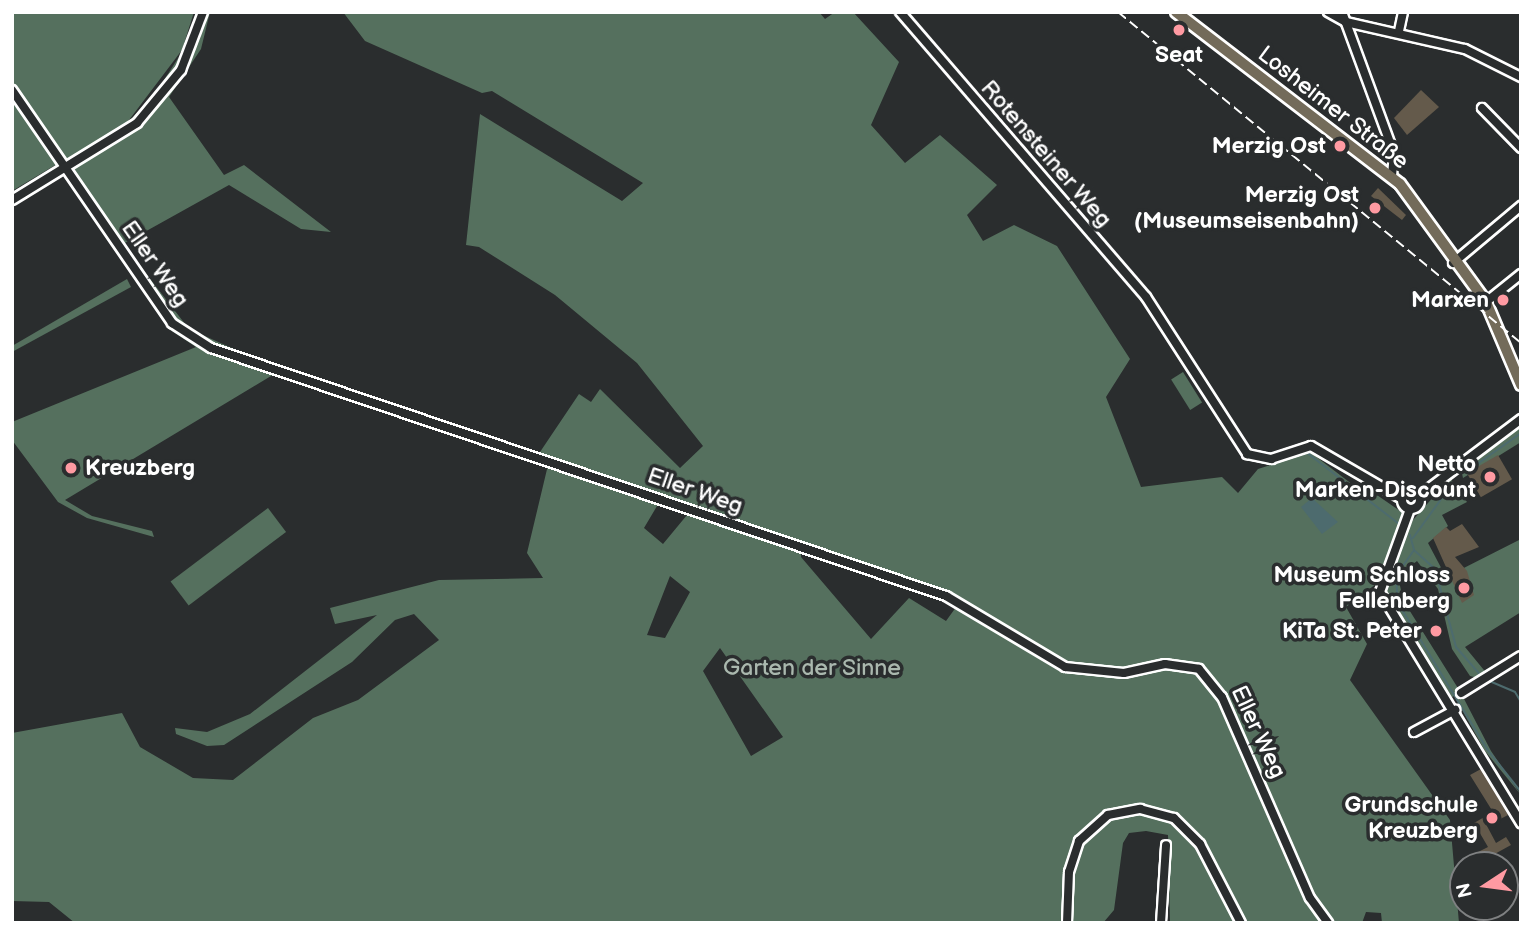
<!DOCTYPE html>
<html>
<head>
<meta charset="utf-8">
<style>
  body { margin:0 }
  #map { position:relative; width:1533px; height:935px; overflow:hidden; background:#2a2d2e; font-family:"Balsamiq Sans",sans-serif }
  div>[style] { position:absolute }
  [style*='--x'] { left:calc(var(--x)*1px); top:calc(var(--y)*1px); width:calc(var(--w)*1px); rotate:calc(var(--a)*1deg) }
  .green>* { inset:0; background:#55705e; transform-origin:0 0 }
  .water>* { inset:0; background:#4d6b6e }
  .stream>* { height:2px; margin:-1px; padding:0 1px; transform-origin:1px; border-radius:1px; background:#4d6b6e }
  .building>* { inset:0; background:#645a4b; transform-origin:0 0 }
  .roads { filter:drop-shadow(2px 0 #fff) drop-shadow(-2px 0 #fff) drop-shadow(0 2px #fff) drop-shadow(0 -2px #fff) }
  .minor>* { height:8px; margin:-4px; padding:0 4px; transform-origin:4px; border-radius:4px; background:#2a2d2e }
  .minor>.ring { margin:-4px; padding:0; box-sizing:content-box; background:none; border:8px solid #2a2d2e; border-radius:50% }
  .major>* { height:10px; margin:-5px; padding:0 5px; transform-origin:5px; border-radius:5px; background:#736b5a }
  .rail>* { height:2px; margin-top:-1px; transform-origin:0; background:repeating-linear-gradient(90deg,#fff 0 10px,transparent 0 15px) }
  .dots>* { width:19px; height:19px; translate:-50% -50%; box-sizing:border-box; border:4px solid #2a2d2e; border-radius:50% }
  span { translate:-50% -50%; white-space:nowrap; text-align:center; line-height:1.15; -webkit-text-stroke:7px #2a2d2e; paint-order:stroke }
  .poi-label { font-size:23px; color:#fff; font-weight:700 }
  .right { translate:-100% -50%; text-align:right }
  .left { translate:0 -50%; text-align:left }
  .street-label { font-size:23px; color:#fff }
  .park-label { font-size:23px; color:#aab8ae }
  .frame { position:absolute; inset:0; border:14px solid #fff; pointer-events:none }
  .north { position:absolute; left:1449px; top:851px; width:70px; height:70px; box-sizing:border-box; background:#2a2d2e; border:2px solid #7f8182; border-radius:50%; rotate:257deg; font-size:19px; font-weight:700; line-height:28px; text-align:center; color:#fff }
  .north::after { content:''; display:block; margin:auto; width:24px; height:32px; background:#ff9aa2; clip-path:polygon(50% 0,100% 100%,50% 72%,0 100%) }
</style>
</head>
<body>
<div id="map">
  <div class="green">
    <i style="clip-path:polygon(12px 12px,194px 12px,182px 50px,126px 124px,155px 94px,184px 49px,196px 12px,210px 12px,201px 49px,169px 97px,224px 175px,244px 165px,331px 232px,301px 229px,229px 185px,123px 244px,189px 329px,281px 370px,65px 500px,92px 516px,152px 531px,154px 537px,87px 518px,58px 502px,12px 440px,12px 422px,196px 347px,169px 329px,141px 288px,123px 244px,67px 158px,12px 191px)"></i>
    <i style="clip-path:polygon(evenodd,343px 12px,819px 12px,825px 19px,835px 12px,853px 12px,899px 62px,871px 125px,905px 163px,940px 135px,997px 185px,967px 215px,983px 241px,1014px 225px,1057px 246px,1130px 359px,1106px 397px,1141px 487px,1222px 477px,1238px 493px,1258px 469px,1310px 452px,1370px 498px,1374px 493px,1403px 513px,1376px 584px,1346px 607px,1367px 644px,1350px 680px,1450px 820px,1459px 923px,1382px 923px,1381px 913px,1366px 912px,1362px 923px,1170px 923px,1168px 835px,1146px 831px,1129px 833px,1123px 843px,1114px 910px,1103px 923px,75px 923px,49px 902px,12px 901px,12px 733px,122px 713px,140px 747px,193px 778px,233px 780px,313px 718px,358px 700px,439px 640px,414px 614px,395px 620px,352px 662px,224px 745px,207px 746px,176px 734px,175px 728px,207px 732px,250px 714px,377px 615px,335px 624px,330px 608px,439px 580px,543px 578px,527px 553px,548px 465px,540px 452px,579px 394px,591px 402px,600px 389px,680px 468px,703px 446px,637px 363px,555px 295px,479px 247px,466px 245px,480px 114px,622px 201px,643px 183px,492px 91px,482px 93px,365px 41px,343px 12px,660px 501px,687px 515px,663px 544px,644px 528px,660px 501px,343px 12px,801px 547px,959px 603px,946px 621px,909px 598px,871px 639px,801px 557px,801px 547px,343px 12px,670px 576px,690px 592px,665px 638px,647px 635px,670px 576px,343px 12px,720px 648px,783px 737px,751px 756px,703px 671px,720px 648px)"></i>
    <i style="clip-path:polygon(127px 279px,131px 287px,12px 352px,12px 346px)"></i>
    <i style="left:1183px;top:372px;width:36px;height:14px;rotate:58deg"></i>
    <i style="clip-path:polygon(1521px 425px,1521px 442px,1463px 478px,1461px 469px)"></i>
    <i style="clip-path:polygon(1450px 478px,1467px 502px,1442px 515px,1448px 526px,1428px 543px,1446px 577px,1521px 539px,1521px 612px,1465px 647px,1488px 675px,1482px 679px,1470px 676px,1452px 649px,1438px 589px,1417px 561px,1398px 576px,1403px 600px,1461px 693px,1452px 697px,1389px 602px,1384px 581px,1413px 520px)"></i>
    <i style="left:268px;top:508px;width:30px;height:122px;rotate:53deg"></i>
    <i style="clip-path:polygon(1462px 695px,1491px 751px,1521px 795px,1485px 751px,1456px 699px)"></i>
  </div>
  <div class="water">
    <i style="clip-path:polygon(1312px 498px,1338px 522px,1322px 534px,1301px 507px)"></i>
  </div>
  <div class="stream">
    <i style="--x:1306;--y:452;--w:116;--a:37.7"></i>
    <i style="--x:1466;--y:472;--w:67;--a:-35.3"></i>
    <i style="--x:1410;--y:535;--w:16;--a:75"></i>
    <i style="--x:1414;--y:550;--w:32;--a:125"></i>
    <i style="--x:1396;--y:576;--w:27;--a:86"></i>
    <i style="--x:1398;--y:603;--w:171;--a:58.6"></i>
    <i style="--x:1487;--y:749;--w:55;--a:51.7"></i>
    <i style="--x:1413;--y:538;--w:62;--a:-54.2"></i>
    <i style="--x:1415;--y:551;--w:27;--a:42"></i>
    <i style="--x:1435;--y:569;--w:81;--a:74.9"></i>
    <i style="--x:1456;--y:647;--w:40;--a:49"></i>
    <i style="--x:1487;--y:680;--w:30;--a:23"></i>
    <i style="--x:1515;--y:692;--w:12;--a:59"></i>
  </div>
  <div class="building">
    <i style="clip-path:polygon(1421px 90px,1439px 107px,1407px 135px,1394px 118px)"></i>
    <i style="clip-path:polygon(1378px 188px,1406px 215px,1402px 220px,1371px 196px)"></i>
    <i style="left:1498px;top:455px;width:28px;height:36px;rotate:60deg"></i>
    <i style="clip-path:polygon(1462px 524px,1479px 547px,1455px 557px,1467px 571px,1474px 595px,1462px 603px,1433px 538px,1446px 527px,1450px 531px)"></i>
    <i style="clip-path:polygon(1481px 769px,1508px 815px,1487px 826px,1496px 843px,1506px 837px,1511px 845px,1482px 861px,1478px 852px,1488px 847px,1474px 823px,1493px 812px,1470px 775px)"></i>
  </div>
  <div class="roads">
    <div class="minor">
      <i style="--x:900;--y:12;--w:376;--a:49.2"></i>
      <i style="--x:1146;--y:297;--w:187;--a:57.2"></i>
      <i style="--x:1247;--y:454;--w:25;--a:12"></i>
      <i style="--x:1271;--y:459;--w:42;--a:-18"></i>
      <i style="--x:1311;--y:446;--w:105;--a:30.2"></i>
      <i style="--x:1328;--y:12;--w:21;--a:29"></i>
      <i style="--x:1346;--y:22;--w:122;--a:12.8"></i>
      <i style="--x:1465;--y:49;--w:63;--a:26.6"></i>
      <i style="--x:1342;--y:12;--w:150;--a:69.8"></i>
      <i style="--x:1394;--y:153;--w:23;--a:95"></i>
      <i style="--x:1399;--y:31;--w:19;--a:-78"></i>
      <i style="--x:12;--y:90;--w:283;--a:55.5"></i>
      <i style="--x:172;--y:323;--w:46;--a:32.7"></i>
      <i style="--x:211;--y:348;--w:776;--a:18.65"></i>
      <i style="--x:946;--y:596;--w:139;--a:30.8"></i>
      <i style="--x:1065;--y:667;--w:59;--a:5.8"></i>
      <i style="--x:1124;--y:673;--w:42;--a:-12.4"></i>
      <i style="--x:1165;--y:664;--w:34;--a:8"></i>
      <i style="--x:1199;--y:669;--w:36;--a:51"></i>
      <i style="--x:1222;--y:697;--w:219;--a:66.4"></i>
      <i style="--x:1310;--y:898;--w:31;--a:54"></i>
      <i style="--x:1482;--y:108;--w:56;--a:45.7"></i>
      <i style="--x:12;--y:200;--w:147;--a:-31.6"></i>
      <i style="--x:137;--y:123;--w:69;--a:-50.3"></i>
      <i style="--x:181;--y:70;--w:62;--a:-69.2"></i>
      <i style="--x:1453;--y:263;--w:89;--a:-40"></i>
      <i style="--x:1486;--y:302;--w:45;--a:-38.7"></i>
      <i class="ring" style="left:1402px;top:491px;width:10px;height:10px"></i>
      <i style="--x:1419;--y:496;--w:128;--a:-37"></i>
      <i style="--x:1410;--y:509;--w:88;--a:109.9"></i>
      <i style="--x:1380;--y:592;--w:271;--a:58.6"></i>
      <i style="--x:1461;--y:693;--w:70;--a:-31.7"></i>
      <i style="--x:1414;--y:732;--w:47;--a:-28.2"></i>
      <i style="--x:1067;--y:923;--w:51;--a:-87.8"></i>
      <i style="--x:1069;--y:872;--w:33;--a:-72"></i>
      <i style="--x:1079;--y:841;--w:39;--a:-42"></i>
      <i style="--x:1108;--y:815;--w:33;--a:-11"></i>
      <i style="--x:1140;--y:809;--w:35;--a:15"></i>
      <i style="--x:1174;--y:818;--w:37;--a:45"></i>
      <i style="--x:1200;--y:844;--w:89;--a:62.6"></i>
      <i style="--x:1161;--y:923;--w:78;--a:-86.3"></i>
    </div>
    <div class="major">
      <i style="--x:1176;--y:12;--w:282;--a:37.5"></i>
      <i style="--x:1400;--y:184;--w:146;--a:53.9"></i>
      <i style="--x:1486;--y:302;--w:90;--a:67.1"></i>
    </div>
  </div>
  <div class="rail">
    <i style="--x:1118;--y:12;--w:522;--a:39.4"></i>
  </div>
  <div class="dots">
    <i style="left:1179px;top:30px;background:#ff9aa2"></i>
    <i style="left:1340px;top:146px;background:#ff9aa2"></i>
    <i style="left:1375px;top:208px;background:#ff9aa2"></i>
    <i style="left:1503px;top:300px;background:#ff9aa2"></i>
    <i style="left:71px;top:468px;background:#ff9aa2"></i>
    <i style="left:1490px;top:477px;background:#ff9aa2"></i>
    <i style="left:1464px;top:588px;background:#ff9aa2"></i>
    <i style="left:1436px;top:631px;background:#ff9aa2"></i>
    <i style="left:1492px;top:818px;background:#ff9aa2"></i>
  </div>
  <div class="poi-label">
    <span style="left:1179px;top:55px">Seat</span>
    <span class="right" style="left:1326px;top:146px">Merzig Ost</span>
    <span class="right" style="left:1359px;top:208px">Merzig Ost<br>(Museumseisenbahn)</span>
    <span class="right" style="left:1489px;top:300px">Marxen</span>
    <span class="right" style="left:1476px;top:477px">Netto<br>Marken-Discount</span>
    <span class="left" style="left:85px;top:468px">Kreuzberg</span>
    <span class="right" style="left:1450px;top:588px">Museum Schloss<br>Fellenberg</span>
    <span class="right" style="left:1422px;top:631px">KiTa St. Peter</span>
    <span class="right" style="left:1478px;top:818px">Grundschule<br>Kreuzberg</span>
  </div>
  <div class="street-label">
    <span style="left:1333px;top:108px;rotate:38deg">Losheimer Straße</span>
    <span style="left:1046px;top:154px;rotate:49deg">Rotensteiner Weg</span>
    <span style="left:155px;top:264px;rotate:55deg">Eller Weg</span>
    <span style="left:695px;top:491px;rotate:19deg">Eller Weg</span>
    <span style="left:1258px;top:732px;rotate:65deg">Eller Weg</span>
  </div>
  <div class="park-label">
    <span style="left:812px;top:668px">Garten der Sinne</span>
  </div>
  <div class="frame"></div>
  <div class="north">N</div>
</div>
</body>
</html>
